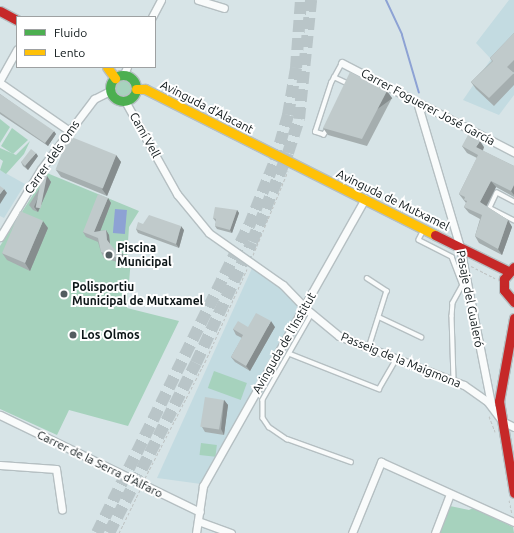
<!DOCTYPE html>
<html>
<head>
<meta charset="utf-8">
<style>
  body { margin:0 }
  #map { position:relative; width:514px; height:533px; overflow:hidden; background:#d7e4e7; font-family:Ubuntu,sans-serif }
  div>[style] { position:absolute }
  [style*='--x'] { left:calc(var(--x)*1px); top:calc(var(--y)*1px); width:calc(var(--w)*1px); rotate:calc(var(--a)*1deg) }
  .built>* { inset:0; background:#c3dbe1 }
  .green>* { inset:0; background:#a6d2bd; transform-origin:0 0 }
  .round { border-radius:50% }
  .water>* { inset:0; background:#8da2d4; transform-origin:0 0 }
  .stream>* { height:2px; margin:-1px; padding:0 1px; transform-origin:1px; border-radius:1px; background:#8da2d4 }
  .highway-tunnel>* { height:12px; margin-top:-6px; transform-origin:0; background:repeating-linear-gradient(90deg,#b9c5c8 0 12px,transparent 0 18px) }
  .path>* { height:1px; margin-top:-0.5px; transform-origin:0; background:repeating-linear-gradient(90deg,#bec3c3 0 3px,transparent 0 5px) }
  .roads { filter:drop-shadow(1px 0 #b5bfc2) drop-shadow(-1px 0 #b5bfc2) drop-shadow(0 1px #b5bfc2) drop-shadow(0 -1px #b5bfc2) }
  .lane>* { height:3.5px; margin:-1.75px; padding:0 1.75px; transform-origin:1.75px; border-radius:1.75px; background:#f9fbfb }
  .street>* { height:7px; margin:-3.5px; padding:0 3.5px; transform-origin:3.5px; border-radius:3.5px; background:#f9fbfb }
  .fast>* { height:9px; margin:-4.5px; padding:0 4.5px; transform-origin:4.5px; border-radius:4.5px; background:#4caf50 }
  .fast>.ring { margin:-4.5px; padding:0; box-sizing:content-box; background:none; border:9px solid #4caf50; border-radius:50% }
  .slow>* { height:9px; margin:-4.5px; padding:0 4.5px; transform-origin:4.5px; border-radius:4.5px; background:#ffc107 }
  .jam>* { height:9px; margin:-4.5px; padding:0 4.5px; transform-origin:4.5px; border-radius:4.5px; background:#c62828 }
  .wall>* { inset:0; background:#a5aeaf }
  .shaded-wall>* { inset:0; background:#868d8e; transform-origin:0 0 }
  .building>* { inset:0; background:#c0cacb; transform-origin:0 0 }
  .dots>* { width:11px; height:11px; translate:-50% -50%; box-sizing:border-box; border:2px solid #fff; border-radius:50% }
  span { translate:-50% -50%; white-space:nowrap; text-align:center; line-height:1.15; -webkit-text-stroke:4px #fff; paint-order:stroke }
  .street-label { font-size:12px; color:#0c1517 }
  .poi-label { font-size:12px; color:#0c1517; font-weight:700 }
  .left { translate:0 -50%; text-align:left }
  .legend { position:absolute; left:16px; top:16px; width:140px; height:52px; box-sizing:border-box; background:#fff; border:1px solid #9ea1a2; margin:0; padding:5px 7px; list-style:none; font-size:12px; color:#0c1517 }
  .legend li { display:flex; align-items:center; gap:8px; height:20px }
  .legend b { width:20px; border:1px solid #9ea1a2 }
</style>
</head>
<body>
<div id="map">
  <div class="built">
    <i style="clip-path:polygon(509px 0,514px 0,514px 95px,499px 115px,463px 100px,491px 59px,476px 43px)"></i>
    <i style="clip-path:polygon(0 170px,25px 184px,4px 218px,0 216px)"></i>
    <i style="clip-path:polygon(253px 266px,284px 290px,302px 310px,201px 484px,157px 478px)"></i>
  </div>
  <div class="green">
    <i class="round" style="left:113px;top:78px;width:20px;height:20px"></i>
    <i style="clip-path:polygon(0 119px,10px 127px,0 143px)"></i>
    <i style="clip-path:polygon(12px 128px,28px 140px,13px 154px,1px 146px)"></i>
    <i style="clip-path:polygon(30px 141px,24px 154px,6px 174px,0 170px,3px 161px,0 159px,0 148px,16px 155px)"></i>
    <i style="clip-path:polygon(47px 173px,139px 211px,129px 227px,127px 257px,131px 258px,127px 308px,179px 321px,128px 426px,69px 410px,57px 435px,0 409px,0 246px)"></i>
    <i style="left:214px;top:371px;width:35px;height:18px;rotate:20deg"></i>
    <i style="left:201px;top:443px;width:16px;height:12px;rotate:7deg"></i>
    <i style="clip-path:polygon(450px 506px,469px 510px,473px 508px,513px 527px,514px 533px,439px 533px)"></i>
  </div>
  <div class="water">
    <i style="left:115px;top:209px;width:12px;height:24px;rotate:5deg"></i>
  </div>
  <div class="stream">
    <i style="--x:386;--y:0;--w:38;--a:65"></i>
    <i style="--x:402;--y:35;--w:60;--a:73.7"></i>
  </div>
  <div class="highway-tunnel">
    <i style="--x:97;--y:533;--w:343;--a:-63.7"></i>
    <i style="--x:249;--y:226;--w:70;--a:-68.2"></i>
    <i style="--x:275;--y:161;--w:48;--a:-74.2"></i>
    <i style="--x:288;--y:115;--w:48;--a:-80.3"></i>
    <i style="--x:296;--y:68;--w:68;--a:-85.8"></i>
    <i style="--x:109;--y:533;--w:191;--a:-62.9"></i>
    <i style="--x:196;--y:363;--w:133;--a:-65.2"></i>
    <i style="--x:252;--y:242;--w:96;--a:-68"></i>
    <i style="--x:288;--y:153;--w:36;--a:-72"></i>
    <i style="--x:299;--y:119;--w:120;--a:-84.2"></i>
  </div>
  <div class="path">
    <i style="--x:253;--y:255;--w:91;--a:-67.4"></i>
    <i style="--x:471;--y:266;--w:27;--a:27"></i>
    <i style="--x:489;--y:416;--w:17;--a:69"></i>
    <i style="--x:145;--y:478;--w:131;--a:-62.7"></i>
    <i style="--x:205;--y:362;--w:102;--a:-65.7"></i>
    <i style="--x:509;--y:500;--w:14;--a:78"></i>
    <i style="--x:119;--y:533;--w:48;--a:-64"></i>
  </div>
  <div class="roads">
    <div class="lane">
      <i style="--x:334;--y:77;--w:17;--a:25"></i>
      <i style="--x:328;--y:129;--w:7;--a:124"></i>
      <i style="--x:324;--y:135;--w:9;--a:-162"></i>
      <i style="--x:315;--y:132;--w:52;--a:-71.9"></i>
      <i style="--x:331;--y:83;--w:23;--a:-61"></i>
      <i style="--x:514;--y:202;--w:19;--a:-152"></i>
      <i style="--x:497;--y:193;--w:17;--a:115"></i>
      <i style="--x:490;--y:208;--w:27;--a:27"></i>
      <i style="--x:424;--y:230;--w:11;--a:117"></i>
      <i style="--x:419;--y:240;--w:37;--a:27"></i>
      <i style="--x:452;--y:257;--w:30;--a:69"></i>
      <i style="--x:463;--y:285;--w:21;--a:119"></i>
      <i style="--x:453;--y:303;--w:13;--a:94"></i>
      <i style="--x:452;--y:316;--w:64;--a:88.2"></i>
      <i style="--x:367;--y:278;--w:24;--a:33"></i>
      <i style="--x:387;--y:291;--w:60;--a:107.5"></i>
      <i style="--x:312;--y:314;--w:99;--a:119.7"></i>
      <i style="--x:263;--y:400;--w:18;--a:90"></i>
      <i style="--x:263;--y:418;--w:11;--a:56"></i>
      <i style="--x:269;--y:427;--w:22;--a:34"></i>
      <i style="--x:287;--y:439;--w:68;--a:19.8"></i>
      <i style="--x:379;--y:317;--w:47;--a:25.5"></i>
      <i style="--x:290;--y:354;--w:96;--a:21.5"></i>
      <i style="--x:379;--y:389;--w:34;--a:-60"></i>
    </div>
    <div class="street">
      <i style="--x:198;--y:0;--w:27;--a:17"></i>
      <i style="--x:152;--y:17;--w:19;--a:-62"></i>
      <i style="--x:342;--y:63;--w:194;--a:27.4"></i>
      <i style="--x:124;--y:74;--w:8;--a:-67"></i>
      <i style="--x:0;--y:80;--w:35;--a:-61"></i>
      <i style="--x:0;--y:83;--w:86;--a:34.6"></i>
      <i style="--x:125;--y:101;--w:107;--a:60.8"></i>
      <i style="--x:177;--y:194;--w:50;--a:50.6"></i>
      <i style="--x:209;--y:233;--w:90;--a:35.1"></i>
      <i style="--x:283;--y:285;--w:32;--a:46"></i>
      <i style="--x:305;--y:308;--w:44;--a:39.5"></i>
      <i style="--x:339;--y:336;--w:134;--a:21.4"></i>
      <i style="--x:464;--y:385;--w:28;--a:35"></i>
      <i style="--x:487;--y:401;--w:25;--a:53"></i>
      <i style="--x:502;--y:421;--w:13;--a:27"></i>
      <i style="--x:417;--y:102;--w:151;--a:73.5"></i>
      <i style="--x:460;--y:247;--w:160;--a:78.8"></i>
      <i style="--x:0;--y:237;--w:79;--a:-58.9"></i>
      <i style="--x:41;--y:169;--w:88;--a:-52.9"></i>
      <i style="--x:94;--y:99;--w:18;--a:-27"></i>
      <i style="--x:0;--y:415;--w:222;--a:25.9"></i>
      <i style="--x:0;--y:465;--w:56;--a:4.1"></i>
      <i style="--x:56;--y:469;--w:41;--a:81.7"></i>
      <i style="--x:198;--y:521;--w:35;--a:20"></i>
      <i style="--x:196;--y:533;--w:48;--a:-81.5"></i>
      <i style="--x:203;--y:486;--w:330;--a:-60.6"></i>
      <i style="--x:352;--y:533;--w:77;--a:-67.8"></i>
      <i style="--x:381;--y:462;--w:146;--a:24.3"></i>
      <i style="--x:435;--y:533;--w:42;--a:-69"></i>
    </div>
    <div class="fast">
      <i class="ring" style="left:110px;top:75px;width:17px;height:17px"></i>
    </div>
    <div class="slow">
      <i style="--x:107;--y:67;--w:14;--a:54"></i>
      <i style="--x:136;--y:89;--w:9;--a:0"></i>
      <i style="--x:145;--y:89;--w:325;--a:26.7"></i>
    </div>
    <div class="jam">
      <i style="--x:0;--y:11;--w:19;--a:28"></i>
      <i style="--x:435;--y:235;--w:81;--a:26.3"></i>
      <i style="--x:514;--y:267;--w:16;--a:130"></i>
      <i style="--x:504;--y:279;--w:11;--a:90"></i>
      <i style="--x:504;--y:290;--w:16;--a:50"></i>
      <i style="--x:514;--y:318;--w:84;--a:100.2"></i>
      <i style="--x:499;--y:401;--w:93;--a:80.7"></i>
    </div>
  </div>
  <div class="wall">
    <i style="clip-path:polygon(514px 33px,514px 72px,513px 73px,514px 74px,514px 85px,494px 106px,476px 89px,471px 82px,492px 61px,490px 58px)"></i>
    <i style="clip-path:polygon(0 94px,56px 134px,48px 146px,0 114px)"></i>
    <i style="clip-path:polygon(392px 98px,367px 146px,328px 135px,323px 128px)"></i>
    <i style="clip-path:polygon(462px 146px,484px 147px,483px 151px,514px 166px,514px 197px,496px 187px,486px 206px,508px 220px,512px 227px,502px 255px,479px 243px,475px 236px,480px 219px,469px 213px,464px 207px,466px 203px,459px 194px,477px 158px,467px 153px)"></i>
    <i style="clip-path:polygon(116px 155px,121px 162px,107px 196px,61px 177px,56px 170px)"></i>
    <i style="clip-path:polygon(38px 156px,28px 170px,23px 166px,21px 162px)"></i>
    <i style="clip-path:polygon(47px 176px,51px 182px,38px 212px,33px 210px,29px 205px)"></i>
    <i style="clip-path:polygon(108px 198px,111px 203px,100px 231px,106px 230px,109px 235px,110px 245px,115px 250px,126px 258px,124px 264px,104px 258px,101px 252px,98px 242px,86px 237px,83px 232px)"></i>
    <i style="clip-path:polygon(237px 210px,239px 213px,232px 233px,217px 229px,215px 226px,216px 222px,213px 218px)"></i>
    <i style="clip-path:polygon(143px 224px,184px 230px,179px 248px,138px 233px,136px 229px)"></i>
    <i style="clip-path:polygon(48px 228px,30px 271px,7px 260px,2px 253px)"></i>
    <i style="clip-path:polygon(248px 327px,275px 327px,250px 371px,235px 362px,231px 357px,242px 338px,236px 335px,233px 329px)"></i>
    <i style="clip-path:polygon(224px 400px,228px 405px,224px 435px,205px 432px,202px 427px)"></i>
  </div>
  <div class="shaded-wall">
    <i style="left:387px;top:91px;width:9px;height:54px;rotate:54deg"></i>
    <i style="clip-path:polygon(54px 131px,56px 134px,48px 146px,45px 143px)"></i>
    <i style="clip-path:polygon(480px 141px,484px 147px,481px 154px,476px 147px)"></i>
    <i style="clip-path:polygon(36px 153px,38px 156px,28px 170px,25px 166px)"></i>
    <i style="clip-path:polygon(116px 155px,121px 162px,107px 196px,102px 189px)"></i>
    <i style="clip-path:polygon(47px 176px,51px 182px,38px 212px,34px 207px)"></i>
    <i style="clip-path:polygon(491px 181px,496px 187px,485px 209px,480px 202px)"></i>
    <i style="clip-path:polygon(514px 185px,514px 195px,511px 191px)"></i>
    <i style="clip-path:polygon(4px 189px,7px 193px,0 204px,0 194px)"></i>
    <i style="clip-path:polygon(108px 198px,111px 203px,98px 237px,94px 232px)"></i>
    <i style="clip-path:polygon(237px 210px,239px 213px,232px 233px,230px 230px)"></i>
    <i style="clip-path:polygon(508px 220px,512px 227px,502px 255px,498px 249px)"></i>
    <i style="clip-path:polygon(43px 221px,48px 228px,30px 271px,25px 263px)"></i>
    <i style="clip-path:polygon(181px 226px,184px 230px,179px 248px,176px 244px)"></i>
    <i style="clip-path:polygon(106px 230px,109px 235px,110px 245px,107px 240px)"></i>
    <i style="clip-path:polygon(122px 253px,126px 258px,124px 264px,121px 259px)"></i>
    <i style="clip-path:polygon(271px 321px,275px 327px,250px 371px,246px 366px)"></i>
    <i style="clip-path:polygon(224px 400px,228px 405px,224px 435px,221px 429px)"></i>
  </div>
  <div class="building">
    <i style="clip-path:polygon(514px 33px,514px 60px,507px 67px,514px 73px,489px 98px,471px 82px,493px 61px,490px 58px)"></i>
    <i style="clip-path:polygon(350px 72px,387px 91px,362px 139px,323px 128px)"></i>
    <i style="clip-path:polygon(0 94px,54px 131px,45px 143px,0 112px)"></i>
    <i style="clip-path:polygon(468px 135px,480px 141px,476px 147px,514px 166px,514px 185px,511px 191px,491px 181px,480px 202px,508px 220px,498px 249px,475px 236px,482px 215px,464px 207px,467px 201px,464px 200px,465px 197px,459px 194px,478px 155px,462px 146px)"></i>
    <i style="left:69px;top:136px;width:51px;height:36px;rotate:22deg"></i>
    <i style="clip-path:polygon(31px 149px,36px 153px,25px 166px,21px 162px)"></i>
    <i style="left:42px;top:175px;width:5px;height:33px;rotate:11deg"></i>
    <i style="clip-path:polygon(0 186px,4px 189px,0 194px)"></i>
    <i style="clip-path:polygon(98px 194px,108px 198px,94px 232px,106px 230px,107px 240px,115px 250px,122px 253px,121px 259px,101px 252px,98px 238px,83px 232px)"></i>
    <i style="clip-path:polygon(215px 207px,237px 210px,230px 230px,215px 226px,216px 219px,213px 218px)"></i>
    <i style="left:20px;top:211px;width:25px;height:46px;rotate:23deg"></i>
    <i style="clip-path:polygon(149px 215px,181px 226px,176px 244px,136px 229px,138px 222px,143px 224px)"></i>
    <i style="clip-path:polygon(256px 313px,271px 321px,246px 366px,231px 357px,243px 335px,233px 329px,238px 321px,248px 327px)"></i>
    <i style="left:205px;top:397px;width:19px;height:30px;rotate:9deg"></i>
  </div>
  <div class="dots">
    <i style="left:109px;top:255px;background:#535d60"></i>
    <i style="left:64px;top:294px;background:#535d60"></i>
    <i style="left:73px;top:335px;background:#535d60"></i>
  </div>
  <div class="street-label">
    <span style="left:207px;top:107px;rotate:27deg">Avinguda d'Alacant</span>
    <span style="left:428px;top:107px;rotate:28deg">Carrer Foguerer José García</span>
    <span style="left:145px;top:135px;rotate:61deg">Camí Vell</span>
    <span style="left:52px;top:157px;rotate:-55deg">Carrer dels Oms</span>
    <span style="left:393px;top:200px;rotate:26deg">Avinguda de Mutxamel</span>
    <span style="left:470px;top:299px;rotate:79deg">Pasaje del Gualeró</span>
    <span style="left:284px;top:343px;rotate:-60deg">Avinguda de l'Institut</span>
    <span style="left:401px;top:360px;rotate:22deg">Passeig de la Maigmona</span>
    <span style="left:100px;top:464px;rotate:26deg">Carrer de la Serra d'Alfaro</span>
  </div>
  <div class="poi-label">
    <span class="left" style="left:117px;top:255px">Piscina<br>Municipal</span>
    <span class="left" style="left:72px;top:294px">Polisportiu<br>Municipal de Mutxamel</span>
    <span class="left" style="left:81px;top:335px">Los Olmos</span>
  </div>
  <ul class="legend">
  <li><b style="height:5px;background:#4caf50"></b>Fluido</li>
  <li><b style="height:5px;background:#ffc107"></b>Lento</li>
  </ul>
</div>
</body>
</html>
